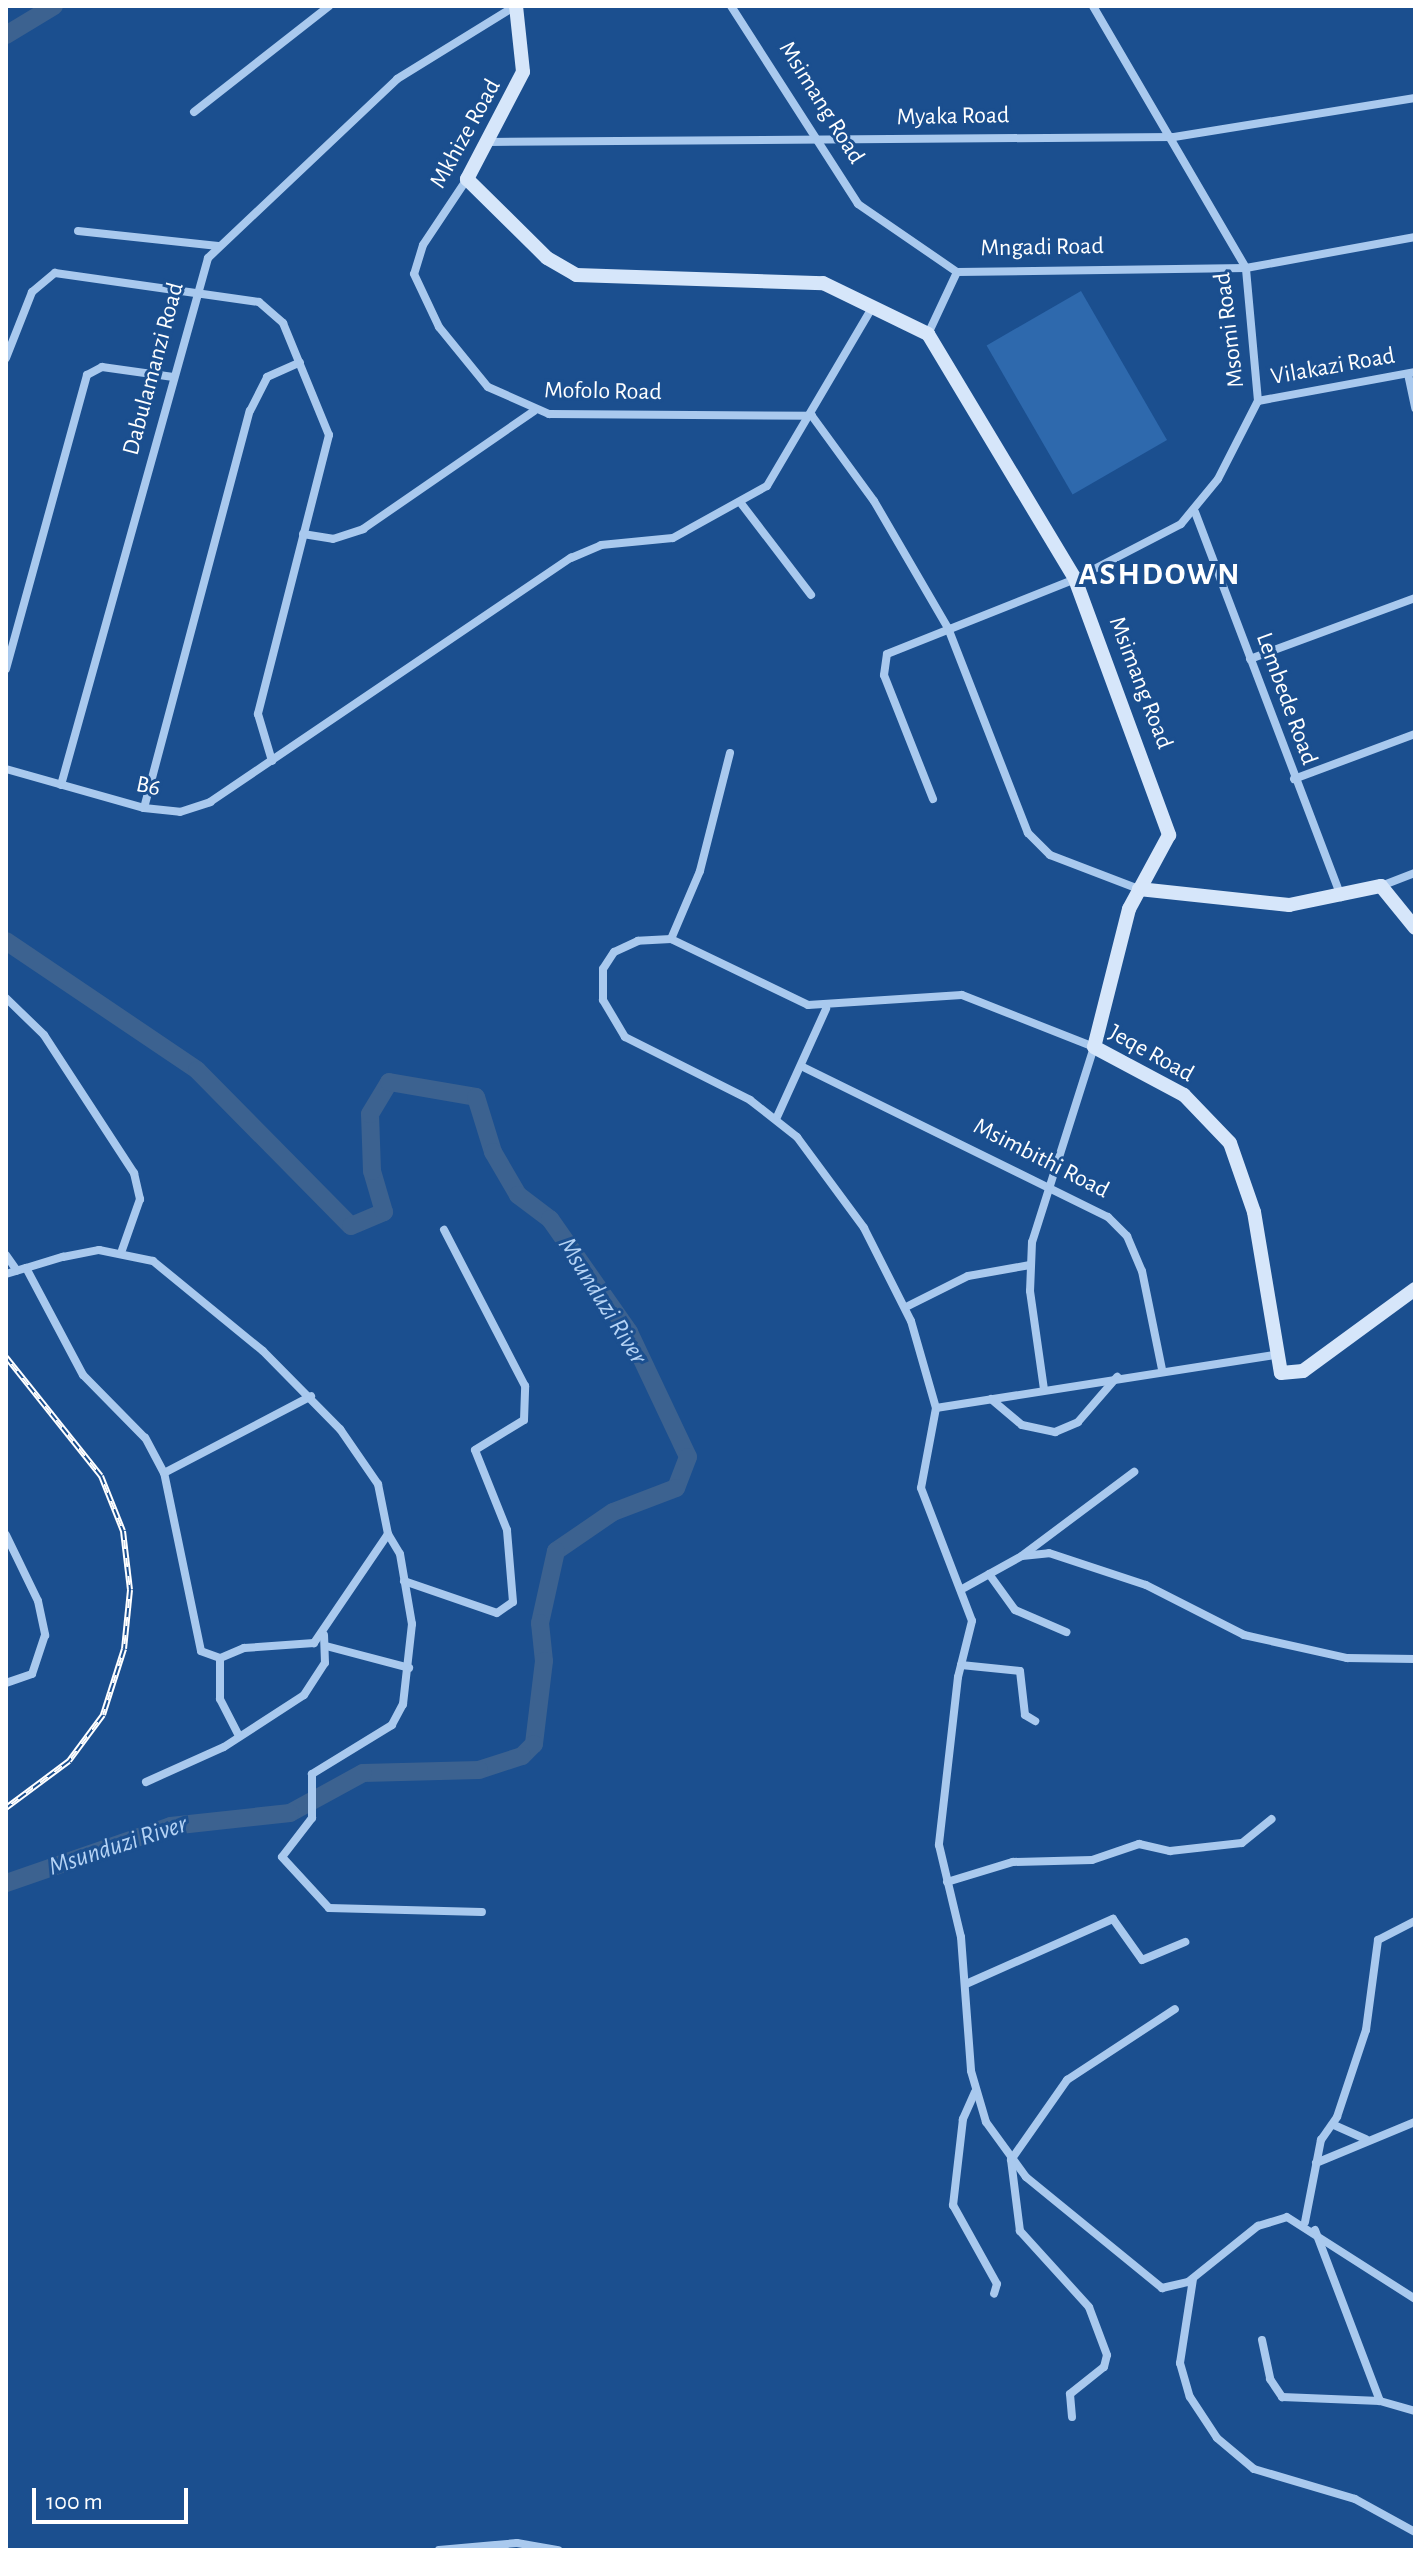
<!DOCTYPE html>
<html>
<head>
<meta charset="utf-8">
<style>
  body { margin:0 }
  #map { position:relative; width:1421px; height:2556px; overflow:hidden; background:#1b4f8f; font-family:"Alegreya Sans",sans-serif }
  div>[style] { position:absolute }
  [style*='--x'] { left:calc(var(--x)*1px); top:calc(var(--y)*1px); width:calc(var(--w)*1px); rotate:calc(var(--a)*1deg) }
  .green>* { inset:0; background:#2e69ad; transform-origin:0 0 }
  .river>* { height:18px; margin:-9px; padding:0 9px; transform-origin:9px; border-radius:9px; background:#3c6290 }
  .street>* { height:8px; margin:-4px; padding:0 4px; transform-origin:4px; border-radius:4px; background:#a9c9ee }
  .secondary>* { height:14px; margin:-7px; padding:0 7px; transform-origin:7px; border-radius:7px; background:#d6e6fa }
  .rail>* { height:6px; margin-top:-3px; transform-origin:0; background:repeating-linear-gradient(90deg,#1b4f8f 0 9px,#fff 0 18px); box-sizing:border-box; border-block:2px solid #fff }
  span { translate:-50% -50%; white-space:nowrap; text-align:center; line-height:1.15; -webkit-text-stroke:6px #1b4f8f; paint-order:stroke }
  .street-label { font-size:24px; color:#fff }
  .water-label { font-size:26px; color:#b5d3f5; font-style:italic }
  .district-label { font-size:32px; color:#fff; font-weight:700; letter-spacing:2px }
  .frame { position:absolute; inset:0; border:8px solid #fff; pointer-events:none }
  .scale { position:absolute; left:32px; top:2488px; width:156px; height:36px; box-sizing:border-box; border:4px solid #fff; border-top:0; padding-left:10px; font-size:24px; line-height:28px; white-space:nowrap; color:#fff; -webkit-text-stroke:6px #1b4f8f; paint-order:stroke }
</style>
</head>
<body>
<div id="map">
  <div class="green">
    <i style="left:1081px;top:291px;width:172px;height:109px;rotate:60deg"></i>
  </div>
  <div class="river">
    <i style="--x:6;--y:35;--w:56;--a:-31.1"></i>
    <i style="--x:6;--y:941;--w:230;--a:34"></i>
    <i style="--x:197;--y:1070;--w:219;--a:45.4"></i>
    <i style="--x:351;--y:1226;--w:36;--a:-23"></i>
    <i style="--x:384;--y:1212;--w:43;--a:-106.3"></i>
    <i style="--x:372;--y:1171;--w:57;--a:-92"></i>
    <i style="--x:370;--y:1114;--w:37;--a:-59"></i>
    <i style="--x:389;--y:1082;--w:88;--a:9.8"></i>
    <i style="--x:476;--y:1097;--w:58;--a:72.8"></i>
    <i style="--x:493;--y:1152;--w:50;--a:59.8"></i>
    <i style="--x:518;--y:1195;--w:40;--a:37"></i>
    <i style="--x:550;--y:1219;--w:138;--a:55"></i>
    <i style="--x:629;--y:1332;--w:138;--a:64.7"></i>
    <i style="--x:688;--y:1457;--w:33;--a:111"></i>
    <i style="--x:676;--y:1488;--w:67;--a:159.1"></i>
    <i style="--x:613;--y:1512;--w:69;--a:145.6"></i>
    <i style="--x:556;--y:1551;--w:74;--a:102.5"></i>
    <i style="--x:540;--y:1623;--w:38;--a:84"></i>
    <i style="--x:544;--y:1661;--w:84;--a:96.9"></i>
    <i style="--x:534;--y:1744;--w:17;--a:135"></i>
    <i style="--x:522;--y:1756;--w:45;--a:162"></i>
    <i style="--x:479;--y:1770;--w:116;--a:178.5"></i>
    <i style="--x:363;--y:1773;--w:83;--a:151.3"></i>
    <i style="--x:290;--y:1813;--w:120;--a:173.8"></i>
    <i style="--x:171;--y:1826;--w:175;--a:160.9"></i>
  </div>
  <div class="street">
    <i style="--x:731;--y:6;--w:235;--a:57.3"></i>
    <i style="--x:858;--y:204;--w:120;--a:34.5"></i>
    <i style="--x:194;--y:112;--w:172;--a:-38.1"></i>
    <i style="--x:488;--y:142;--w:686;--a:-0.42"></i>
    <i style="--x:1174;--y:137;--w:244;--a:-9.2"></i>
    <i style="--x:467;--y:179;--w:79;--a:123.7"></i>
    <i style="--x:423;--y:245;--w:30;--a:107"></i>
    <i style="--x:414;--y:274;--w:59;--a:64.7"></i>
    <i style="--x:439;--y:327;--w:77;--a:50.8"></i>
    <i style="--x:488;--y:387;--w:67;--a:23.9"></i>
    <i style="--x:549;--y:414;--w:263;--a:0.4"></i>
    <i style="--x:78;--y:231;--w:141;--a:6.1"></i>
    <i style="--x:957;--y:272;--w:289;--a:-0.8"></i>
    <i style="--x:1246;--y:268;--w:172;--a:-10.4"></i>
    <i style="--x:928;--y:334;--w:68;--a:-64.9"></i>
    <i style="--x:6;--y:358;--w:71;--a:-68.5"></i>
    <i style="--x:32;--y:292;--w:30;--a:-40"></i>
    <i style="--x:55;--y:273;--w:206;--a:8.1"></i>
    <i style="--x:259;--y:302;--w:32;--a:41"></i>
    <i style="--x:283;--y:323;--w:121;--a:67.7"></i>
    <i style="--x:329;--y:435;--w:288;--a:104.3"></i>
    <i style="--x:258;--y:714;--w:49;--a:73.4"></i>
    <i style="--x:1408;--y:374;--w:35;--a:78"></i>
    <i style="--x:1258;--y:401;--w:160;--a:-10.5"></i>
    <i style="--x:812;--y:416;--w:105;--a:53.9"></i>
    <i style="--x:874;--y:501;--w:147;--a:59.8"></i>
    <i style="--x:948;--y:628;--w:220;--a:68.7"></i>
    <i style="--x:1028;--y:833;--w:31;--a:45"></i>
    <i style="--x:1050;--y:855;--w:95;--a:20.9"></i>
    <i style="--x:740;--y:502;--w:117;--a:52.6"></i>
    <i style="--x:1195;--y:512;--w:412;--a:69.2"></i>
    <i style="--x:303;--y:534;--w:30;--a:9"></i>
    <i style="--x:333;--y:539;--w:32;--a:-18"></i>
    <i style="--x:363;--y:529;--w:208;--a:-34.6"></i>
    <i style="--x:1250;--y:659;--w:176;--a:-20.3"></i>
    <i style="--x:6;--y:669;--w:305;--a:-74.6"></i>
    <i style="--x:87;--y:375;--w:17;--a:-28"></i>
    <i style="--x:102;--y:367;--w:72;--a:8"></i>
    <i style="--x:730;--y:753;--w:122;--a:104.3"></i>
    <i style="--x:700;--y:871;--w:74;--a:113.1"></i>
    <i style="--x:671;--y:939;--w:33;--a:177"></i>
    <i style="--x:638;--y:941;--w:26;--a:155"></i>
    <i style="--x:614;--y:952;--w:20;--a:123"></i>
    <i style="--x:603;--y:969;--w:31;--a:90"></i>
    <i style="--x:603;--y:1000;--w:43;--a:59.3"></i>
    <i style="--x:625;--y:1037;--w:140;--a:26.7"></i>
    <i style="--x:750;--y:1100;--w:60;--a:38.2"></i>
    <i style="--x:797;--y:1137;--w:113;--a:53.6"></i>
    <i style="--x:864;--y:1228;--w:104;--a:63.2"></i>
    <i style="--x:911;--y:1321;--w:91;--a:74"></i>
    <i style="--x:936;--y:1408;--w:81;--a:100.6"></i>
    <i style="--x:921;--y:1488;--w:142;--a:69"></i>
    <i style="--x:972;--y:1621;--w:58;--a:104"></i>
    <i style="--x:958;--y:1677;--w:169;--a:96.5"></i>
    <i style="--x:939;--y:1845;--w:95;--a:76.6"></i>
    <i style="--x:961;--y:1937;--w:134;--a:85.7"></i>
    <i style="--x:971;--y:2071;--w:53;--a:73.6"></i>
    <i style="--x:986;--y:2122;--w:68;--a:54"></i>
    <i style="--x:1026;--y:2177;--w:176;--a:39.2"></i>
    <i style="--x:1162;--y:2288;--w:27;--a:-13"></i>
    <i style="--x:1188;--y:2282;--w:90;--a:-38.7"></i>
    <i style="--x:1258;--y:2226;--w:30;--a:-17"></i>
    <i style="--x:1287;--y:2217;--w:152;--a:32.6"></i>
    <i style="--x:6;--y:769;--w:143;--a:15.8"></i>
    <i style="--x:144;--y:808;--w:36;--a:6"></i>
    <i style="--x:180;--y:812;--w:32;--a:-18"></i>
    <i style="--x:210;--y:802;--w:436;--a:-34.1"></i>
    <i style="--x:571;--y:558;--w:33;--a:-23"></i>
    <i style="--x:601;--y:545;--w:72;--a:-5.6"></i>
    <i style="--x:673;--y:538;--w:107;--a:-29"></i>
    <i style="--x:767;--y:486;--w:209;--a:-59.5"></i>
    <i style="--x:1294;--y:779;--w:129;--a:-20.4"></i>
    <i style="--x:61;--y:785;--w:547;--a:-74.41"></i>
    <i style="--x:208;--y:258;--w:260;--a:-43.4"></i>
    <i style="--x:397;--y:79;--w:139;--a:-31.7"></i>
    <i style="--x:933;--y:799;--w:133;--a:-111.6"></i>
    <i style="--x:884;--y:675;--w:21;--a:-82"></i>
    <i style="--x:887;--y:654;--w:202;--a:-21.7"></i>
    <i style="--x:1075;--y:579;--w:119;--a:-27.4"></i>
    <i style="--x:1181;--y:524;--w:58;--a:-50.6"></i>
    <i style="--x:1218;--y:479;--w:88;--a:-62.9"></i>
    <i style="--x:1258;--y:401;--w:134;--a:-95.2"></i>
    <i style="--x:1246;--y:268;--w:303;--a:-120.3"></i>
    <i style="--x:144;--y:808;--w:411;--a:-75.1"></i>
    <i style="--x:250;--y:411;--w:38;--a:-63"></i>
    <i style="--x:267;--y:377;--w:36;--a:-24"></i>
    <i style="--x:1381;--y:886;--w:36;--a:-21"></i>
    <i style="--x:671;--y:939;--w:152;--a:25.7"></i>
    <i style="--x:808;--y:1005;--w:154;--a:-3.7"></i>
    <i style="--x:962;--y:995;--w:142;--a:21.5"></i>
    <i style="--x:1094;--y:1047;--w:205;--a:107.6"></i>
    <i style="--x:1032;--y:1242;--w:49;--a:92.3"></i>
    <i style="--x:1030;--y:1291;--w:99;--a:81.9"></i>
    <i style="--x:6;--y:998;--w:53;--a:44.2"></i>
    <i style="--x:44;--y:1035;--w:165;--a:56.9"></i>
    <i style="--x:134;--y:1173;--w:27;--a:77"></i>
    <i style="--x:140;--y:1199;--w:54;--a:109.4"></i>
    <i style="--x:805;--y:1068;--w:338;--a:26.2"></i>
    <i style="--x:1108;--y:1217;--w:27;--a:45"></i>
    <i style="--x:1127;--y:1236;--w:38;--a:67"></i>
    <i style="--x:1142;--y:1271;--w:100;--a:78.5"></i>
    <i style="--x:777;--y:1117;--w:119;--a:-65.6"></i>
    <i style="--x:6;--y:1255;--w:19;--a:55"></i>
    <i style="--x:6;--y:1274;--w:21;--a:-17"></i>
    <i style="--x:26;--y:1268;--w:39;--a:-17"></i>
    <i style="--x:63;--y:1257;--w:37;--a:-11"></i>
    <i style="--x:99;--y:1250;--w:55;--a:11.5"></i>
    <i style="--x:153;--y:1261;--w:142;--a:39.3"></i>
    <i style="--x:263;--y:1351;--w:110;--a:45.4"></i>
    <i style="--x:340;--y:1429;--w:67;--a:55.4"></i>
    <i style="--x:378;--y:1484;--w:51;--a:78.7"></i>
    <i style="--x:388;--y:1534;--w:132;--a:124.2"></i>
    <i style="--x:314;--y:1643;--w:70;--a:175.9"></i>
    <i style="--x:244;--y:1648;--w:26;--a:157"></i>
    <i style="--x:220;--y:1658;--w:20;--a:-160"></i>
    <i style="--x:201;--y:1651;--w:182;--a:-101.7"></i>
    <i style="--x:164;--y:1473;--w:40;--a:-118"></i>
    <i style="--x:145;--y:1438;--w:88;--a:-134.5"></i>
    <i style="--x:83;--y:1375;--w:121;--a:-118"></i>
    <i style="--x:906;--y:1307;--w:69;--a:-26.6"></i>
    <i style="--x:968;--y:1276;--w:63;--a:-10.1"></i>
    <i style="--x:991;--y:1399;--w:40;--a:40"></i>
    <i style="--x:1022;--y:1425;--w:34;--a:12"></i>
    <i style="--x:1055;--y:1432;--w:25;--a:-23"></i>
    <i style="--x:1078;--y:1422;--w:60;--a:-49.1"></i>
    <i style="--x:936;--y:1408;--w:343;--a:-8.9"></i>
    <i style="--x:164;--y:1473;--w:166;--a:-27.6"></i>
    <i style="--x:388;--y:1534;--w:23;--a:59"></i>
    <i style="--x:400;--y:1554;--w:71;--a:80.3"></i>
    <i style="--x:412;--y:1624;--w:81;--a:96.4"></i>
    <i style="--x:403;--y:1704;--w:24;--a:118"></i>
    <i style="--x:392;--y:1725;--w:94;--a:148.5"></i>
    <i style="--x:312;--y:1774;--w:44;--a:90"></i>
    <i style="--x:312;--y:1818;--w:49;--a:127.6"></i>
    <i style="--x:282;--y:1857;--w:69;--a:47.3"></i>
    <i style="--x:329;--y:1908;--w:153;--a:1.5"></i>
    <i style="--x:6;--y:1535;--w:73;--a:64.1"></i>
    <i style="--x:38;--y:1601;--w:35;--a:78"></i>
    <i style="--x:45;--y:1635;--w:41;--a:108.4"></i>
    <i style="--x:32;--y:1674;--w:28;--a:161"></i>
    <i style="--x:1023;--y:1555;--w:139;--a:-36.8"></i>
    <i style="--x:989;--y:1574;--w:44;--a:54.2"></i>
    <i style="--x:1015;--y:1610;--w:56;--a:23.3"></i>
    <i style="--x:404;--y:1581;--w:98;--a:19"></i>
    <i style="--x:497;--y:1613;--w:19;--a:-35"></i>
    <i style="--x:513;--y:1602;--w:72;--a:-94.8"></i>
    <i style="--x:507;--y:1530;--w:86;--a:-111.8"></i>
    <i style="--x:475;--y:1450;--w:57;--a:-31.5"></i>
    <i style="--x:524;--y:1420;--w:34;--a:-88"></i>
    <i style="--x:525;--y:1386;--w:176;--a:-117.4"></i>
    <i style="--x:964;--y:1588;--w:66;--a:-28.9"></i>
    <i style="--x:1022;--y:1556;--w:27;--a:-6"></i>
    <i style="--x:1049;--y:1553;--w:102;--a:18.3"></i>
    <i style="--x:1146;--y:1585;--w:110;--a:27"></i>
    <i style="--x:1244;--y:1635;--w:106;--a:12.6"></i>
    <i style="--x:1347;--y:1658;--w:68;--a:0.8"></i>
    <i style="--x:326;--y:1646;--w:86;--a:14.8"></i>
    <i style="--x:220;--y:1658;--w:41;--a:90"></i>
    <i style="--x:220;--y:1699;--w:42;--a:62.8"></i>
    <i style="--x:961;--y:1665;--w:59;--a:5.8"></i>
    <i style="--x:1020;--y:1671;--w:44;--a:83.5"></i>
    <i style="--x:1025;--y:1715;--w:12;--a:31"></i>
    <i style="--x:146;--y:1782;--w:85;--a:-24.2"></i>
    <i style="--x:224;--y:1747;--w:95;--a:-33"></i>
    <i style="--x:304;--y:1695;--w:38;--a:-57"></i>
    <i style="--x:325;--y:1663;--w:28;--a:-92"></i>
    <i style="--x:947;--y:1882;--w:69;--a:-16.9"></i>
    <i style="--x:1013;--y:1862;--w:79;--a:-1.5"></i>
    <i style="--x:1092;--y:1860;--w:50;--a:-18.8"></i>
    <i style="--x:1139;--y:1844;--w:32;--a:13"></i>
    <i style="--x:1170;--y:1851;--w:72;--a:-6.3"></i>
    <i style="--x:1242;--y:1843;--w:38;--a:-39"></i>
    <i style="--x:966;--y:1984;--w:161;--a:-23.9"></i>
    <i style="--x:1113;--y:1919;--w:50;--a:54.7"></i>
    <i style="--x:1142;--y:1960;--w:47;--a:-22.7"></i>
    <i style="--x:975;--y:2092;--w:30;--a:114"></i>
    <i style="--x:963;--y:2119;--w:87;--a:96.6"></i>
    <i style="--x:953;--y:2205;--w:90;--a:60.9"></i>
    <i style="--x:997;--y:2284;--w:10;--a:107"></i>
    <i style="--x:1334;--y:2125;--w:35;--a:24"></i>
    <i style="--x:1316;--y:2163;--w:107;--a:-22.5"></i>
    <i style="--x:1305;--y:2222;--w:84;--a:-79"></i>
    <i style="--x:1321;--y:2140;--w:28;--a:-55"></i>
    <i style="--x:1337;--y:2117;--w:92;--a:-71.6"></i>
    <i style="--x:1366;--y:2030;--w:91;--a:-82.4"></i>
    <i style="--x:1378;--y:1940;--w:42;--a:-27.2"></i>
    <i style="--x:1315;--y:2230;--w:183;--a:69.2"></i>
    <i style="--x:1193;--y:2279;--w:85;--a:98.8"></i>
    <i style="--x:1180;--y:2363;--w:35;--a:74"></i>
    <i style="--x:1190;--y:2397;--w:49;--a:56.6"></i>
    <i style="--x:1217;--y:2438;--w:48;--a:40"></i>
    <i style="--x:1254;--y:2469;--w:105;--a:16.5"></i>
    <i style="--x:1355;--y:2499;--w:68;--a:28.8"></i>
    <i style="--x:1262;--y:2340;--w:40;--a:78"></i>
    <i style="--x:1270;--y:2379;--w:22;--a:56"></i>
    <i style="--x:1282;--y:2397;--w:98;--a:2.3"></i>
    <i style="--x:1380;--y:2401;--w:36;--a:16"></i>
    <i style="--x:1072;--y:2417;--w:23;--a:-95"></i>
    <i style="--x:1070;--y:2394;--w:43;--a:-38.5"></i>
    <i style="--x:1104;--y:2367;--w:12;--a:-76"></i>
    <i style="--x:1107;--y:2355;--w:51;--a:-110.6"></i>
    <i style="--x:1089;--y:2307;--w:103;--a:-132.2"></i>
    <i style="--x:1020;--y:2231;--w:72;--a:-97.2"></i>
    <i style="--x:1011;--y:2160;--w:98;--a:-55"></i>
    <i style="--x:1067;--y:2080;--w:129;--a:-33.3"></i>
    <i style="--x:439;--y:2550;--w:78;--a:-5.1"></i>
    <i style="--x:517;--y:2543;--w:42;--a:9.7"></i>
  </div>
  <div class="secondary">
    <i style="--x:516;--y:6;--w:66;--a:83.9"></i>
    <i style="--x:523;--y:72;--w:121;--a:117.6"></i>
    <i style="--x:467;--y:179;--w:112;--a:44.6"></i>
    <i style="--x:547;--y:258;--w:34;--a:30"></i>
    <i style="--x:576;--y:275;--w:247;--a:1.9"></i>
    <i style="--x:823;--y:283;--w:117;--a:25.9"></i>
    <i style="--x:928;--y:334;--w:286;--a:59"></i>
    <i style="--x:1075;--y:579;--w:273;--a:69.8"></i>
    <i style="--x:1169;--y:835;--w:84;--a:118.4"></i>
    <i style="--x:1129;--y:909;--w:142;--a:104.2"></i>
    <i style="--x:1094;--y:1047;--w:102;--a:28.1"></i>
    <i style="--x:1184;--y:1095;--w:66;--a:46.2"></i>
    <i style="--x:1230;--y:1143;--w:73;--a:70.8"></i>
    <i style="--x:1254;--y:1212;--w:163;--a:80.5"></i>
    <i style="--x:1281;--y:1373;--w:22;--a:-5"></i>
    <i style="--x:1303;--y:1371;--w:139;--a:-36.2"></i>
    <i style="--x:1139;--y:889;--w:151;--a:6.1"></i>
    <i style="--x:1289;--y:905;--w:94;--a:-11.7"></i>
    <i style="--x:1381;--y:886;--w:54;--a:51"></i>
  </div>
  <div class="rail">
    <i style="--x:6;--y:1357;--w:152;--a:51.4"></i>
    <i style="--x:101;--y:1476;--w:59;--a:68.2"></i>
    <i style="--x:123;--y:1531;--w:59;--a:83.2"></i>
    <i style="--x:130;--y:1590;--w:59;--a:95.8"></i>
    <i style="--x:124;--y:1649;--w:69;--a:107.7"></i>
    <i style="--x:103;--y:1715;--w:57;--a:126.5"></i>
    <i style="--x:69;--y:1761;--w:79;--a:143.3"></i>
  </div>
  <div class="street-label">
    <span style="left:821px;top:103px;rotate:58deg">Msimang Road</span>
    <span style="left:953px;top:117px;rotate:-1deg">Myaka Road</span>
    <span style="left:466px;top:134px;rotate:-61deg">Mkhize Road</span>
    <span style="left:1042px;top:248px;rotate:-1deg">Mngadi Road</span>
    <span style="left:1230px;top:330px;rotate:-97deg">Msomi Road</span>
    <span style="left:1333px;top:367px;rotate:-10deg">Vilakazi Road</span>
    <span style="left:154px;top:369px;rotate:-75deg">Dabulamanzi Road</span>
    <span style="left:603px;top:392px;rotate:1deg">Mofolo Road</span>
    <span style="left:1140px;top:683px;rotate:69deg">Msimang Road</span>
    <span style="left:1286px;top:699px;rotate:70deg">Lembede Road</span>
    <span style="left:148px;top:787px;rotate:12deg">B6</span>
    <span style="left:1151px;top:1054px;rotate:29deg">Jeqe Road</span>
    <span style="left:1041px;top:1159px;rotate:27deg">Msimbithi Road</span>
  </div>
  <div class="water-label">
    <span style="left:602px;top:1301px;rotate:58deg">Msunduzi River</span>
    <span style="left:118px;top:1846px;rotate:-18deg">Msunduzi River</span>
  </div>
  <div class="district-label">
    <span style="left:1160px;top:574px">ASHDOWN</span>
  </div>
  <div class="frame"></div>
  <div class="scale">100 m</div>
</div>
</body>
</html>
